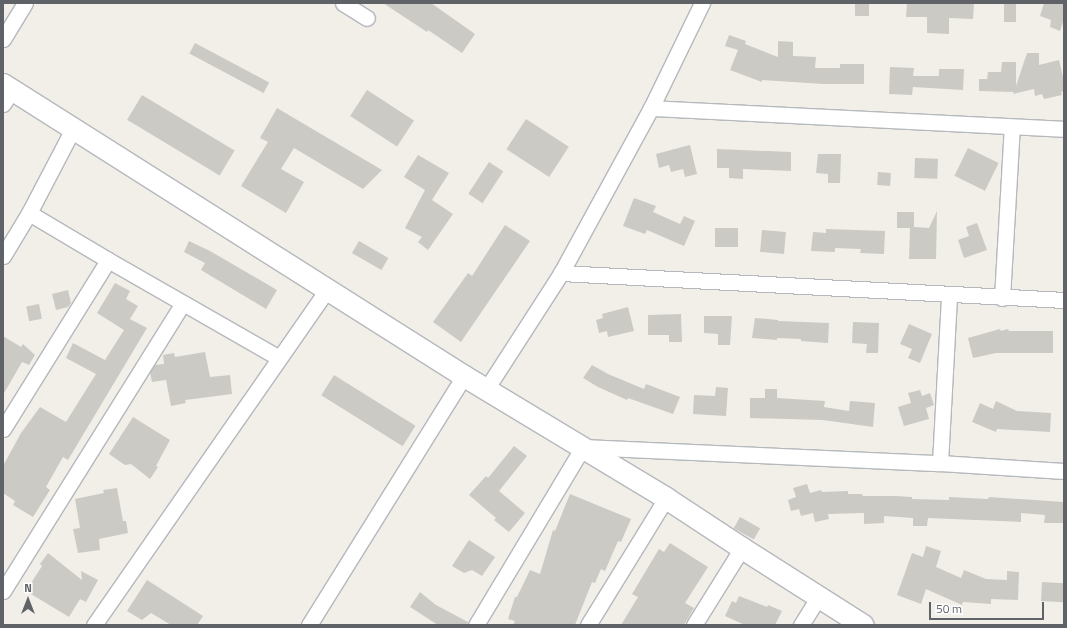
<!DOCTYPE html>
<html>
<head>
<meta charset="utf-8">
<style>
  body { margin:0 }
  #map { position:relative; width:1067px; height:628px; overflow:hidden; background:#f1efe8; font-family:"Titillium Web",sans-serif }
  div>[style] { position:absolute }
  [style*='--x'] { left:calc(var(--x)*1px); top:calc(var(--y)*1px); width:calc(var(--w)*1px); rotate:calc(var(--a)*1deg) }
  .building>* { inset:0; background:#cccac5; transform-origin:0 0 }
  .roads { filter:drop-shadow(1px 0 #b5b8bc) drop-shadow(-1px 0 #b5b8bc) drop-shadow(0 1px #b5b8bc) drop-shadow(0 -1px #b5b8bc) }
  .street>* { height:15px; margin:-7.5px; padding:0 7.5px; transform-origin:7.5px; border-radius:7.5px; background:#fff }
  .secondary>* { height:21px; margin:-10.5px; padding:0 10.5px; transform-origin:10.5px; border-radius:10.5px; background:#fff }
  span { translate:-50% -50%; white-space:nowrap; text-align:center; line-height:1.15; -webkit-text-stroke:3px #fff; paint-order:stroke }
  .frame { position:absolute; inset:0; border:4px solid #5f6368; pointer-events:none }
  .north { position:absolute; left:8px; top:580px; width:40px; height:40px; -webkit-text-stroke:3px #fff; paint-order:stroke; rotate:0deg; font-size:11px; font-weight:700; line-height:16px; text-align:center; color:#5f6368 }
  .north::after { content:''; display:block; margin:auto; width:14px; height:18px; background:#5f6368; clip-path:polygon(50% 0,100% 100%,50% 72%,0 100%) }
  .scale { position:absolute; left:929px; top:602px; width:115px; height:18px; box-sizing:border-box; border:2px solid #5f6368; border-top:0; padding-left:5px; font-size:12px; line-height:14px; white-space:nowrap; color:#5f6368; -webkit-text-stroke:3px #fff; paint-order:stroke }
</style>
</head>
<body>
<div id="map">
  <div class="building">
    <i style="clip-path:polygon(383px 3px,431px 3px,475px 34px,462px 53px,428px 30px,427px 32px)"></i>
    <i style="left:855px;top:3px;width:14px;height:13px"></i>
    <i style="clip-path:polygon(907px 3px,974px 3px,973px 19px,949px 18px,949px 34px,927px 33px,927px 17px,906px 17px)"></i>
    <i style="left:1004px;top:3px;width:12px;height:19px"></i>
    <i style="clip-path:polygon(1044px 3px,1064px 3px,1064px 19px,1060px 31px,1050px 27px,1051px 20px,1040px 16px)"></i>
    <i style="clip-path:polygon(729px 35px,746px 41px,745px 44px,778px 57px,778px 41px,793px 42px,793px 56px,816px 57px,815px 68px,840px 68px,840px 64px,864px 64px,864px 84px,823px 84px,762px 80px,762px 82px,730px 70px,738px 50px,725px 46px)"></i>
    <i style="left:195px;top:43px;width:84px;height:12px;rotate:28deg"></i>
    <i style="clip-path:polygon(1027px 53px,1039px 53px,1039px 65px,1059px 60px,1064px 81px,1064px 91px,1061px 92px,1062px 95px,1044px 99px,1042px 94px,1035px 96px,1034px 89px,1013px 94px,1014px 92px,979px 91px,979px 79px,987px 79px,988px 72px,1001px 72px,1002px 62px,1016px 62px,1016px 86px)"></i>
    <i style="clip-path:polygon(890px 67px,914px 68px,913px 76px,939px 76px,939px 69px,964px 69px,963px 90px,913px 87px,912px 95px,889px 94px)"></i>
    <i style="left:367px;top:90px;width:56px;height:31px;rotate:33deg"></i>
    <i style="left:142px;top:95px;width:108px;height:29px;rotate:31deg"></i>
    <i style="clip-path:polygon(277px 108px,382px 170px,363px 189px,294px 148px,281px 169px,304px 182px,286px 213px,241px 186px,268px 142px,260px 138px)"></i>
    <i style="left:526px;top:119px;width:51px;height:36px;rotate:33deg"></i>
    <i style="clip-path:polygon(690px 145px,697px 174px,685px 177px,683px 169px,671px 172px,669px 165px,659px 168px,656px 154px)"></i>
    <i style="left:968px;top:148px;width:34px;height:31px;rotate:26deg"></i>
    <i style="clip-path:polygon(717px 149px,791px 152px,791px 171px,743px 169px,743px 179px,729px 178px,729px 168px,717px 168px)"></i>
    <i style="clip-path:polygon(818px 154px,841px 154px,840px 183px,828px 183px,828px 174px,816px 173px)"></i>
    <i style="clip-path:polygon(418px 155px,449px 173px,432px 200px,453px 214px,428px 250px,418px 242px,422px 237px,405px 228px,425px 190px,404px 177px)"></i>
    <i style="left:915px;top:158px;width:23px;height:20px;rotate:2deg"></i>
    <i style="left:489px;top:162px;width:17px;height:38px;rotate:33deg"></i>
    <i style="left:878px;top:172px;width:13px;height:13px;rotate:4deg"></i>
    <i style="clip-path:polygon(634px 198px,656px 206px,653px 212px,680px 224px,684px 216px,695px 221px,684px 246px,647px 230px,645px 234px,623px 226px)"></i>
    <i style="clip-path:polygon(937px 211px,936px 259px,909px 259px,910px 228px,897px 228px,897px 212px,914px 212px,914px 227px,929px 228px)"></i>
    <i style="clip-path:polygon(977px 223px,987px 250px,964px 258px,958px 240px,969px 236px,966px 227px)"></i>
    <i style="clip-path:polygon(505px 225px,530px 241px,461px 342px,433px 322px,468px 273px,472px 276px)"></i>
    <i style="left:715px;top:228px;width:23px;height:19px"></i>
    <i style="clip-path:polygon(826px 229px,885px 231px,884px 254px,860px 253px,861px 249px,835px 248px,835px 252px,811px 251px,813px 232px,826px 233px)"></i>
    <i style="left:762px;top:230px;width:24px;height:22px;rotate:5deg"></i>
    <i style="clip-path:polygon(189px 241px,210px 251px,277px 290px,266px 309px,201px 270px,205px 263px,184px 252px)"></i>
    <i style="left:359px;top:241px;width:34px;height:14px;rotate:30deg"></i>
    <i style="clip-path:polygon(115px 283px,130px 291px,126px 299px,138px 306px,130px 319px,147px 328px,68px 460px,63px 457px,46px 487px,50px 490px,33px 517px,13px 505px,15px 501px,3px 493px,3px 466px,21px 433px,40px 407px,66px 422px,96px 374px,66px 358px,73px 343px,105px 360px,124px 330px,97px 313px)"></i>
    <i style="clip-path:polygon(68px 290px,71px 303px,68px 307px,56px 310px,52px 294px)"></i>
    <i style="left:39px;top:304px;width:15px;height:13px;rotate:79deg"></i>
    <i style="clip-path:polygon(628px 307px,634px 331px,608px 337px,607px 331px,599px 333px,596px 320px,603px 318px,602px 314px)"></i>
    <i style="clip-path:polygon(681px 314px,682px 342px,669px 342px,669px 335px,648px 335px,648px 315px)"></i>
    <i style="clip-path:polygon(704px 316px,732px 316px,730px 345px,718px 345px,718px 334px,704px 333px)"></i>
    <i style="clip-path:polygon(755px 318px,778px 320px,778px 321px,829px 323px,828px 343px,801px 341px,801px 339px,777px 338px,777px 340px,752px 338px)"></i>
    <i style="clip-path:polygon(853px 322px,879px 323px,878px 353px,866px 353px,867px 344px,852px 343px)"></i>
    <i style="clip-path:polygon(909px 324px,932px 334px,920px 363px,908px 358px,912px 349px,900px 344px)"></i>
    <i style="clip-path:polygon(1000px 329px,1001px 331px,1008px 329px,1009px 331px,1053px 331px,1053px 353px,996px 353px,973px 358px,968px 338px)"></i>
    <i style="clip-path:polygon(3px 336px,21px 347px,23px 344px,35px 355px,29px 365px,22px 362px,3px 395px)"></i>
    <i style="clip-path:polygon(205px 352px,210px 377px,230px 375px,232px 394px,185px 400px,186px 403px,171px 406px,166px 380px,152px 382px,150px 372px,154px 365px,164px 364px,163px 355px,174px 353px,175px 357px)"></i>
    <i style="clip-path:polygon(592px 365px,608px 374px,644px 389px,646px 384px,680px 397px,673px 414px,628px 398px,627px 400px,598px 387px,583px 378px)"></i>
    <i style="left:334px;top:375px;width:96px;height:24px;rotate:32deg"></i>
    <i style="clip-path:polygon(716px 387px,728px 388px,726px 416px,693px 414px,694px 395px,715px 396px)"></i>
    <i style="clip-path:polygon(765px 389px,777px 389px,777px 398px,825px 401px,824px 407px,849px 411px,850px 401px,875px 403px,873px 427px,823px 420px,750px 418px,750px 398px,765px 398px)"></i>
    <i style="clip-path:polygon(920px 390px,922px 396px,930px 393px,934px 405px,926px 408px,929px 419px,904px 426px,898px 407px,911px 403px,908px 393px)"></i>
    <i style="clip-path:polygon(996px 401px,1017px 411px,1051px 413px,1050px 432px,997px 429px,996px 432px,972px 422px,980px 403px,993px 409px)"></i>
    <i style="clip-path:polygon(133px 417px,170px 440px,156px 466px,158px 467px,150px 479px,131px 464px,125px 465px,109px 454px)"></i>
    <i style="clip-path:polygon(514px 446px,527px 456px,499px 491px,525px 513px,509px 532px,494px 520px,496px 518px,469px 495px,486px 476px,488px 478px)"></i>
    <i style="clip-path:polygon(807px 484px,810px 493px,821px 490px,822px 492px,848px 491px,848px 494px,862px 494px,863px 496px,895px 496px,912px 497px,912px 499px,949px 500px,949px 497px,988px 499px,989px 497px,1064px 502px,1064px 523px,1044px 523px,1045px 515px,1021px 513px,1021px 522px,928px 518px,927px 526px,913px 526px,913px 518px,884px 516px,884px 523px,864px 524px,864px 513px,828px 514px,829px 519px,815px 522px,813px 513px,801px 516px,799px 509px,791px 511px,788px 500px,796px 497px,793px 488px)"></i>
    <i style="clip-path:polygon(117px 488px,123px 521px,126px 521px,128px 533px,99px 539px,100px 550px,78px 553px,73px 529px,80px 528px,75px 499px,104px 493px,103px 490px)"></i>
    <i style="clip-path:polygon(570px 494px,631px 519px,621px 542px,618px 541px,605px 571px,601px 569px,595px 583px,592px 582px,575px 625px,513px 625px,515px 621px,508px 619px,515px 597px,517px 597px,530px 570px,540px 574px,553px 530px,555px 531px)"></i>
    <i style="left:740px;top:517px;width:23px;height:13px;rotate:29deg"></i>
    <i style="clip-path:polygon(469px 540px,495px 557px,482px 576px,472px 570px,464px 573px,452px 566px)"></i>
    <i style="clip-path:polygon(670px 543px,708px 567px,685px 603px,694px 608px,684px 625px,621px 625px,638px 597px,632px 594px,659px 549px,664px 552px)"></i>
    <i style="clip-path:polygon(926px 546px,941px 551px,936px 567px,961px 578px,964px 570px,986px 579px,1007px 580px,1007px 571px,1019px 572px,1018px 600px,991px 599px,991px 604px,963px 602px,962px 605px,926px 589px,921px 604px,897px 595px,912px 553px,923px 557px)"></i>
    <i style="clip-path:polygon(48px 553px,82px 580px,81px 571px,98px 580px,86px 602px,80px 599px,69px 617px,26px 591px,42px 566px,40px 564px)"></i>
    <i style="clip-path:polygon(147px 580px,203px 616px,197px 625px,171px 625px,151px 613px,142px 620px,127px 611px)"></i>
    <i style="left:1042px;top:582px;width:22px;height:19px;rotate:3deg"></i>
    <i style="clip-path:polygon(420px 592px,436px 605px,468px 622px,467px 625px,438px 625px,410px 607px)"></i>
    <i style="clip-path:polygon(739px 596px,767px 607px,768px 605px,782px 611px,775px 625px,745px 625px,725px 616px,732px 601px,736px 603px)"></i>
  </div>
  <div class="roads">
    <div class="street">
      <i style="--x:343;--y:3;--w:28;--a:32"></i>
      <i style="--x:3;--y:39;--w:42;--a:-58.6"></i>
      <i style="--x:3;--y:104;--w:17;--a:-57"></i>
      <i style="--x:651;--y:108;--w:414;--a:2.9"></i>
      <i style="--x:29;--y:213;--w:97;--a:-62.4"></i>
      <i style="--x:3;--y:256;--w:50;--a:-58.8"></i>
      <i style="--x:29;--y:213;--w:92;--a:30.7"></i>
      <i style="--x:561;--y:273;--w:504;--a:3.07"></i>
      <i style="--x:1002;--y:298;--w:171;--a:-86.7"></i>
      <i style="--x:487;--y:388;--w:137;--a:-57.2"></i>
      <i style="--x:561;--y:273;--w:188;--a:-61.4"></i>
      <i style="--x:651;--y:108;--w:117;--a:-64.1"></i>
      <i style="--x:3;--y:429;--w:199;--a:-58.1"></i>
      <i style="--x:108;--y:260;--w:197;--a:29.8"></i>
      <i style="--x:940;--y:463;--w:168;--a:-86.9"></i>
      <i style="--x:3;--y:591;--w:338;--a:-58"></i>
      <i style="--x:94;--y:625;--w:408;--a:-55.2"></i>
      <i style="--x:309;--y:625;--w:293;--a:-58.1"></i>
      <i style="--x:476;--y:625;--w:208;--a:-59"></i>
      <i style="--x:583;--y:447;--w:357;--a:2.6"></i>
      <i style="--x:940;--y:463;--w:124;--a:3.7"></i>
      <i style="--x:588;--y:625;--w:149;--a:-58.4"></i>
      <i style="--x:694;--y:625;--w:91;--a:-58.1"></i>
      <i style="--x:801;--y:625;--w:34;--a:-58"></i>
    </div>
    <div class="secondary">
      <i style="--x:3;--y:84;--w:546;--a:32.35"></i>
      <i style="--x:464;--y:376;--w:236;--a:31.1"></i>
      <i style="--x:666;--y:498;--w:91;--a:33.3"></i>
      <i style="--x:742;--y:548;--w:143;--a:32.5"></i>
    </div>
  </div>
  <div class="frame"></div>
  <div class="north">N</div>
  <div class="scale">50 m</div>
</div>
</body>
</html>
